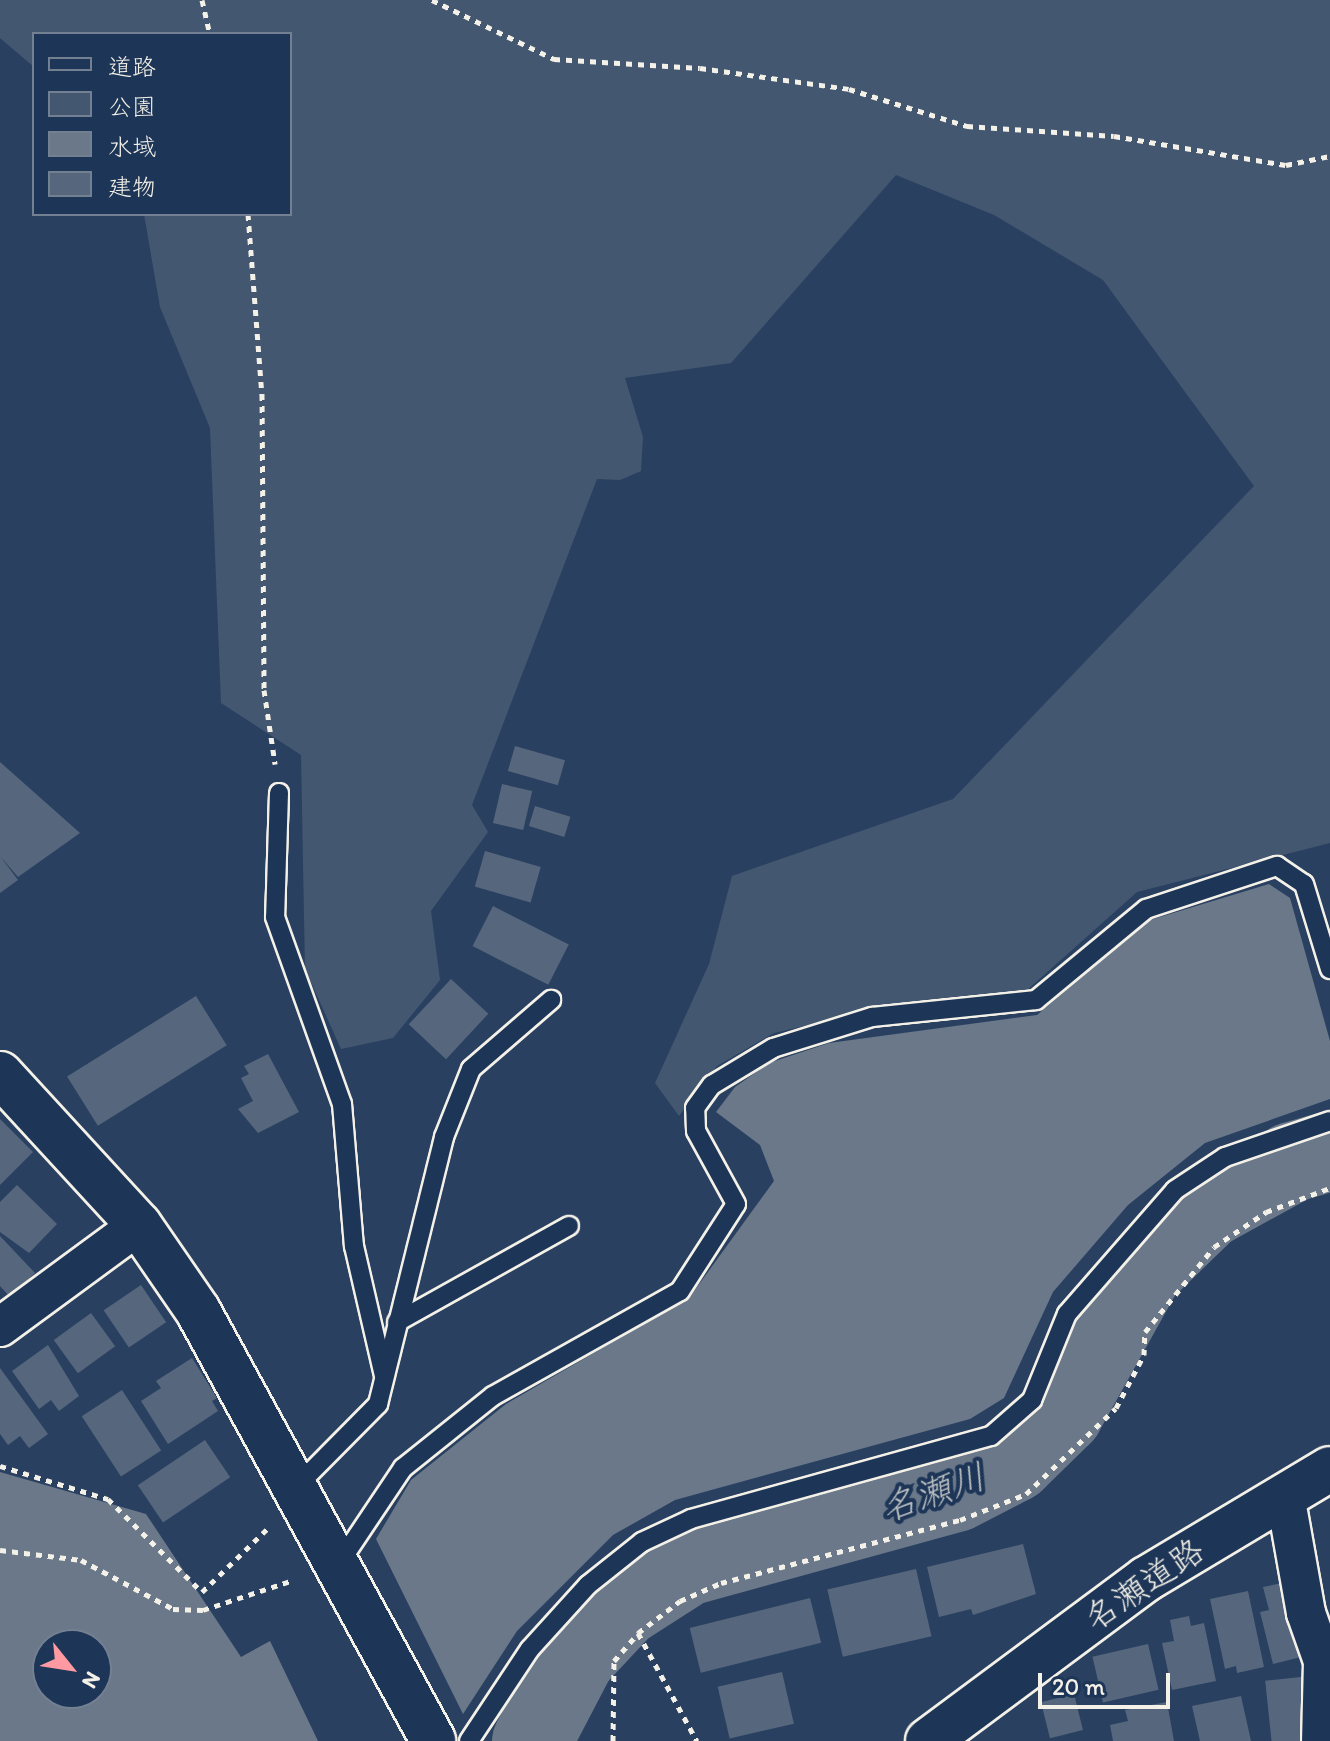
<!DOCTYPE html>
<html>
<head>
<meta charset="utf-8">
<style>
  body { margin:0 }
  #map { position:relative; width:1330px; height:1741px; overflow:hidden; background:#2a4060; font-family:Itim,"Klee One",sans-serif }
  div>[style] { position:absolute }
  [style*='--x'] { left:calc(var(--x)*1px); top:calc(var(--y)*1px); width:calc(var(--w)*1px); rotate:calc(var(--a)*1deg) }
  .green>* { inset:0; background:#445771 }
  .water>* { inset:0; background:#6a788a }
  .river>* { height:80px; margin:-40px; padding:0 40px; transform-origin:40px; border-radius:40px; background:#6a788a }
  .building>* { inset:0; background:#56677d; transform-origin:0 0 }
  .path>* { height:5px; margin-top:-2.5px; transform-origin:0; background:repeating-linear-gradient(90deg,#f4f1e8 0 6px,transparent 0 12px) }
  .roads { filter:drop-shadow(2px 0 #f4f1e8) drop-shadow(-2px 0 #f4f1e8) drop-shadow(0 2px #f4f1e8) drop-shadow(0 -2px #f4f1e8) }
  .lane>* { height:18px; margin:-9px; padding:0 9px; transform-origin:9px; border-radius:9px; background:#1d3557 }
  .street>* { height:38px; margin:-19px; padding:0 19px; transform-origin:19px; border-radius:19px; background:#1d3557 }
  .secondary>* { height:44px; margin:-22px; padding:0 22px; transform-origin:22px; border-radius:22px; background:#1d3557 }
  span { translate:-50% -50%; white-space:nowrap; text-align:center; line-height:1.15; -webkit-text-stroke:8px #1d3557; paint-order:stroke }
  .street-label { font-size:34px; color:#f4f1e8 }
  .water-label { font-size:36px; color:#bdc1c2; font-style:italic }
  .legend { position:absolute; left:32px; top:32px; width:260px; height:184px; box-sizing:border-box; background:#1d3557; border:2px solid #738091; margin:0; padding:10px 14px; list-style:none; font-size:24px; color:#f4f1e8 }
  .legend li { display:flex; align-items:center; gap:16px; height:40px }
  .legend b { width:40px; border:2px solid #738091 }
  .north { position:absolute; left:32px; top:1629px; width:80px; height:80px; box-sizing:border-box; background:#1d3557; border:2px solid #738091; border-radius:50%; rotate:120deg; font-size:22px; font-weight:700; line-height:32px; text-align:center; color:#f4f1e8 }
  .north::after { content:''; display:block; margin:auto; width:28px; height:36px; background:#ff9aa2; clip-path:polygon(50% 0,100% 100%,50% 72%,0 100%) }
  .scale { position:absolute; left:1038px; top:1673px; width:132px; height:36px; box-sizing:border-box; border:4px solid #f4f1e8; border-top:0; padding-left:10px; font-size:24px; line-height:28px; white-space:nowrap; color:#f4f1e8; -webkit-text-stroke:6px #1d3557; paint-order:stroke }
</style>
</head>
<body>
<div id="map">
  <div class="green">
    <i style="clip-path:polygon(0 0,1330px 0,1330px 843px,1137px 892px,1026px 991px,865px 1012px,774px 1033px,717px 1066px,679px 1116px,655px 1083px,709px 964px,732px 876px,953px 799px,1254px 486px,1103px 280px,994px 215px,896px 175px,731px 363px,625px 378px,643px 437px,641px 471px,620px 480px,597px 479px,472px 805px,488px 832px,431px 911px,440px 980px,393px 1038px,341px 1049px,305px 969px,301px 755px,221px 703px,210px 428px,160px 307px,144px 214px,290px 214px,290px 34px,34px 34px,34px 67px,0 38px)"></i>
  </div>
  <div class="water">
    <i style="clip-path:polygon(1269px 884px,1290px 898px,1330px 1041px,1330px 1099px,1205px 1143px,1128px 1205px,1053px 1292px,1004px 1398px,970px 1419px,675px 1500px,613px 1535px,517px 1631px,463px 1714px,376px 1539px,411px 1480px,506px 1404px,689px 1298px,774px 1181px,760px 1145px,716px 1112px,735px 1087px,769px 1063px,829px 1043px,1037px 1015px,1150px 920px)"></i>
    <i style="clip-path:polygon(evenodd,0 1472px,146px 1514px,241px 1657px,270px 1641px,318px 1741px,0 1741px,0 1472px,96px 1645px,96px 1693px,48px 1693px,48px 1645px,96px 1645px)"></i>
  </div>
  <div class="river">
    <i style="--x:532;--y:1741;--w:95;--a:-62.4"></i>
    <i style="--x:576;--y:1657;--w:69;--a:-46.8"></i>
    <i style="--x:623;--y:1607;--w:76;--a:-32.6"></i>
    <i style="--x:687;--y:1566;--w:279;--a:-15.4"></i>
    <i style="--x:956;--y:1492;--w:65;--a:-27.3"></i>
    <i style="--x:1014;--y:1462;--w:69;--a:-44.4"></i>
    <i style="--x:1063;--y:1414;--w:164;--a:-60.8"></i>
    <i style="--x:1143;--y:1271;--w:89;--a:-44.1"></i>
    <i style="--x:1207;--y:1209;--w:97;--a:-28.9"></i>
    <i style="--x:1292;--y:1162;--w:40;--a:-16"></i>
  </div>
  <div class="building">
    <i style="left:515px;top:746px;width:52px;height:26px;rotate:16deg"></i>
    <i style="clip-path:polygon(0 762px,80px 833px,18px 877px,0 856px,18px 880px,0 893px)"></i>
    <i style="left:502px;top:784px;width:31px;height:40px;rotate:13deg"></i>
    <i style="left:535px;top:806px;width:37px;height:21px;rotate:17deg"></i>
    <i style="left:485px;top:851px;width:58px;height:37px;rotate:16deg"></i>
    <i style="left:493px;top:906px;width:85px;height:45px;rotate:27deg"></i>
    <i style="left:451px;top:979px;width:51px;height:62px;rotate:43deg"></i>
    <i style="left:196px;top:996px;width:58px;height:152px;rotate:58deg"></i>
    <i style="clip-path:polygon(268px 1054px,299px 1112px,258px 1133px,238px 1109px,253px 1101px,241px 1078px,249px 1074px,244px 1066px)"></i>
    <i style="clip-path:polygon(0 1119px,33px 1152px,0 1185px)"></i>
    <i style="clip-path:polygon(17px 1185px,57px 1224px,29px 1253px,0 1232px,0 1202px)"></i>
    <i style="clip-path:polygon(0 1236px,35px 1273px,10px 1297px,0 1286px)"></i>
    <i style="left:141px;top:1285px;width:45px;height:45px;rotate:56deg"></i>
    <i style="left:91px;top:1313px;width:41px;height:46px;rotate:54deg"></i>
    <i style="clip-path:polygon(48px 1345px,79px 1396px,59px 1411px,51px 1400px,39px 1409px,12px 1371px)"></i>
    <i style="clip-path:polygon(192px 1358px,217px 1398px,212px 1401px,218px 1411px,168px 1444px,141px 1401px,161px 1388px,156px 1381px)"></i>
    <i style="clip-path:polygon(0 1368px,48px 1434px,29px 1448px,20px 1436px,8px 1445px,0 1434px)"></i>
    <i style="left:122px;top:1390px;width:72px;height:48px;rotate:57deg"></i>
    <i style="left:205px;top:1440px;width:45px;height:81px;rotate:56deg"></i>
    <i style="clip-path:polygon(1023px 1544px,1036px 1594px,973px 1615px,971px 1609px,939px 1617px,927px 1567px)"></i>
    <i style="left:916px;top:1569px;width:69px;height:91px;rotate:77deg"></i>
    <i style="clip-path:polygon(1292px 1581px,1309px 1655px,1273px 1664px,1260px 1612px,1269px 1610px,1263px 1587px)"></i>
    <i style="clip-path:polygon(1248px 1591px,1264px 1667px,1237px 1673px,1236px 1666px,1225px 1669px,1210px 1599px)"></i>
    <i style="left:810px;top:1598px;width:46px;height:124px;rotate:76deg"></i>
    <i style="clip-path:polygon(1189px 1616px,1191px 1626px,1204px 1623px,1216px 1681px,1172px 1690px,1162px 1643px,1174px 1641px,1170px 1620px)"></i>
    <i style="left:1148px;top:1644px;width:47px;height:57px;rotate:77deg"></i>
    <i style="left:782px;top:1672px;width:53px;height:66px;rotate:77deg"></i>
    <i style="left:1301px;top:1677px;width:64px;height:36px;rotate:84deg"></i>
    <i style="left:1074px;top:1694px;width:37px;height:34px;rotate:76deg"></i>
    <i style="clip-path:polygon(1241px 1696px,1251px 1741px,1200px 1741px,1192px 1706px)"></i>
    <i style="clip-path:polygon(1167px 1702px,1174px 1741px,1113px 1741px,1110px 1725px,1128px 1721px,1125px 1710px)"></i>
  </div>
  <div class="path">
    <i style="--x:202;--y:0;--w:35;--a:77"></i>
    <i style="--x:432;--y:0;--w:136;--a:25.8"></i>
    <i style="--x:554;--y:59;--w:146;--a:3.5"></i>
    <i style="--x:700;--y:68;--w:150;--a:8"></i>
    <i style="--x:849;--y:89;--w:124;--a:17.4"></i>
    <i style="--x:967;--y:126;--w:147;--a:3.9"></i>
    <i style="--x:1114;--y:136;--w:174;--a:9.6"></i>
    <i style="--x:1286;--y:165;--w:45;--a:-11.6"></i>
    <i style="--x:248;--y:214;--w:181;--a:85.6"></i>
    <i style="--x:262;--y:394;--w:296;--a:89.6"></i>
    <i style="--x:264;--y:690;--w:75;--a:81.5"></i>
    <i style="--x:0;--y:1466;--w:113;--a:17"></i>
    <i style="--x:108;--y:1499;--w:132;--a:44.7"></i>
    <i style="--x:202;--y:1592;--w:91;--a:-44.1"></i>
    <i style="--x:0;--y:1550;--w:82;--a:7"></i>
    <i style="--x:81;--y:1560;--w:104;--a:28"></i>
    <i style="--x:173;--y:1609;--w:30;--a:2"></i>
    <i style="--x:203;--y:1610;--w:95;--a:-18.4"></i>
    <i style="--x:638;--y:1633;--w:53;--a:-37.3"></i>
    <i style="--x:680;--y:1601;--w:45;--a:-23.7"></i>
    <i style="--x:721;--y:1583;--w:247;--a:-14.8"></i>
    <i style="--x:960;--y:1520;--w:71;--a:-21.5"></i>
    <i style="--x:1026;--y:1494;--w:124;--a:-43.7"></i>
    <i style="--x:1116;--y:1408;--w:60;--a:-62.2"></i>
    <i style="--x:1144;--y:1355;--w:23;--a:-88"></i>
    <i style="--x:1145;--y:1332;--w:109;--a:-50.9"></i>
    <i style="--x:1214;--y:1247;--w:63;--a:-33.9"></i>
    <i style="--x:1266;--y:1212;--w:68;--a:-20.6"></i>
    <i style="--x:613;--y:1741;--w:80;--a:-89.3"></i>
    <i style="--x:614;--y:1661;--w:37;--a:-49"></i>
    <i style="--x:638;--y:1633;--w:123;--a:61.4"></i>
  </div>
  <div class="roads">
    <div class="lane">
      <i style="--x:279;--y:793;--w:124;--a:91.8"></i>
      <i style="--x:275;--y:917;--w:199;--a:70.3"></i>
      <i style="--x:342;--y:1104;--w:143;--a:85.2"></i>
      <i style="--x:354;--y:1246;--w:133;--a:77"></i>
      <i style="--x:397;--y:1322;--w:197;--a:-29.2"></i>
      <i style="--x:296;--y:1487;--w:117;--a:-45.3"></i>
      <i style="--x:378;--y:1404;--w:275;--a:-76.1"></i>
      <i style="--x:444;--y:1137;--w:73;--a:-68.3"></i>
      <i style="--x:471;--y:1069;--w:106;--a:-40.8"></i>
      <i style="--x:338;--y:1565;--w:117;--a:-56.2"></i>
      <i style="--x:403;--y:1468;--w:115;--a:-38.7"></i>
      <i style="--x:493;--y:1396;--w:214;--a:-29.3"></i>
      <i style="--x:680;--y:1291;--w:103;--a:-57.2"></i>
      <i style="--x:736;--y:1204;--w:83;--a:-118.7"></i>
      <i style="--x:696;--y:1131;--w:23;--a:-92"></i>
      <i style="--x:695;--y:1108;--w:29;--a:-54"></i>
      <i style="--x:712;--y:1085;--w:71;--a:-31.2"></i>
      <i style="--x:773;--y:1048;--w:104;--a:-17.4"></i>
      <i style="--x:872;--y:1017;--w:165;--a:-5.9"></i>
      <i style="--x:1036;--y:1000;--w:143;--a:-39.6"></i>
      <i style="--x:1146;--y:909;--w:138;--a:-18.2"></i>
      <i style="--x:1277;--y:866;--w:32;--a:34"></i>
      <i style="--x:1304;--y:884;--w:89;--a:73"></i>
      <i style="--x:469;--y:1741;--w:110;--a:-56.5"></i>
      <i style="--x:530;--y:1649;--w:86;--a:-47.8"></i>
      <i style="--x:588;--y:1585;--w:69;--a:-38.5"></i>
      <i style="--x:642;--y:1542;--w:54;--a:-25.1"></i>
      <i style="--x:691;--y:1519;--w:311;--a:-15.5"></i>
      <i style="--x:991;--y:1436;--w:55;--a:-41.3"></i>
      <i style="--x:1032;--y:1400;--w:93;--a:-67.9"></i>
      <i style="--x:1067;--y:1314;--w:164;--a:-48.9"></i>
      <i style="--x:1175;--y:1190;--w:60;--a:-33.4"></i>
      <i style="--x:1225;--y:1157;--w:111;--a:-18.9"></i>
    </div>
    <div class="street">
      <i style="--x:0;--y:1327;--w:172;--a:-36.3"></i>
      <i style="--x:1285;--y:1495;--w:120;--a:79.9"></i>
      <i style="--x:1306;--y:1613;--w:51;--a:70.5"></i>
      <i style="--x:1323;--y:1661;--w:80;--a:91.4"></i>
    </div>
    <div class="secondary">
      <i style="--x:0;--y:1074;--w:205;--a:47.4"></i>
      <i style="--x:139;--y:1225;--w:104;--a:55.5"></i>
      <i style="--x:198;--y:1311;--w:490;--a:61.3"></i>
      <i style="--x:928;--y:1741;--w:272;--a:-36.6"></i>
      <i style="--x:1146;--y:1579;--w:214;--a:-30.9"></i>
    </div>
  </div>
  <div class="street-label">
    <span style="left:1144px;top:1584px;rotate:-34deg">名瀬道路</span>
  </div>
  <div class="water-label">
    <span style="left:933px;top:1492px;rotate:-19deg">名瀬川</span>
  </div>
  <ul class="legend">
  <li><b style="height:10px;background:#1d3557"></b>道路</li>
  <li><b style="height:22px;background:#445771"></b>公園</li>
  <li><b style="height:22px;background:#6a788a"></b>水域</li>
  <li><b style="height:22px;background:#56677d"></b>建物</li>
  </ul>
  <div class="north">N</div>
  <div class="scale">20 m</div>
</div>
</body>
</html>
